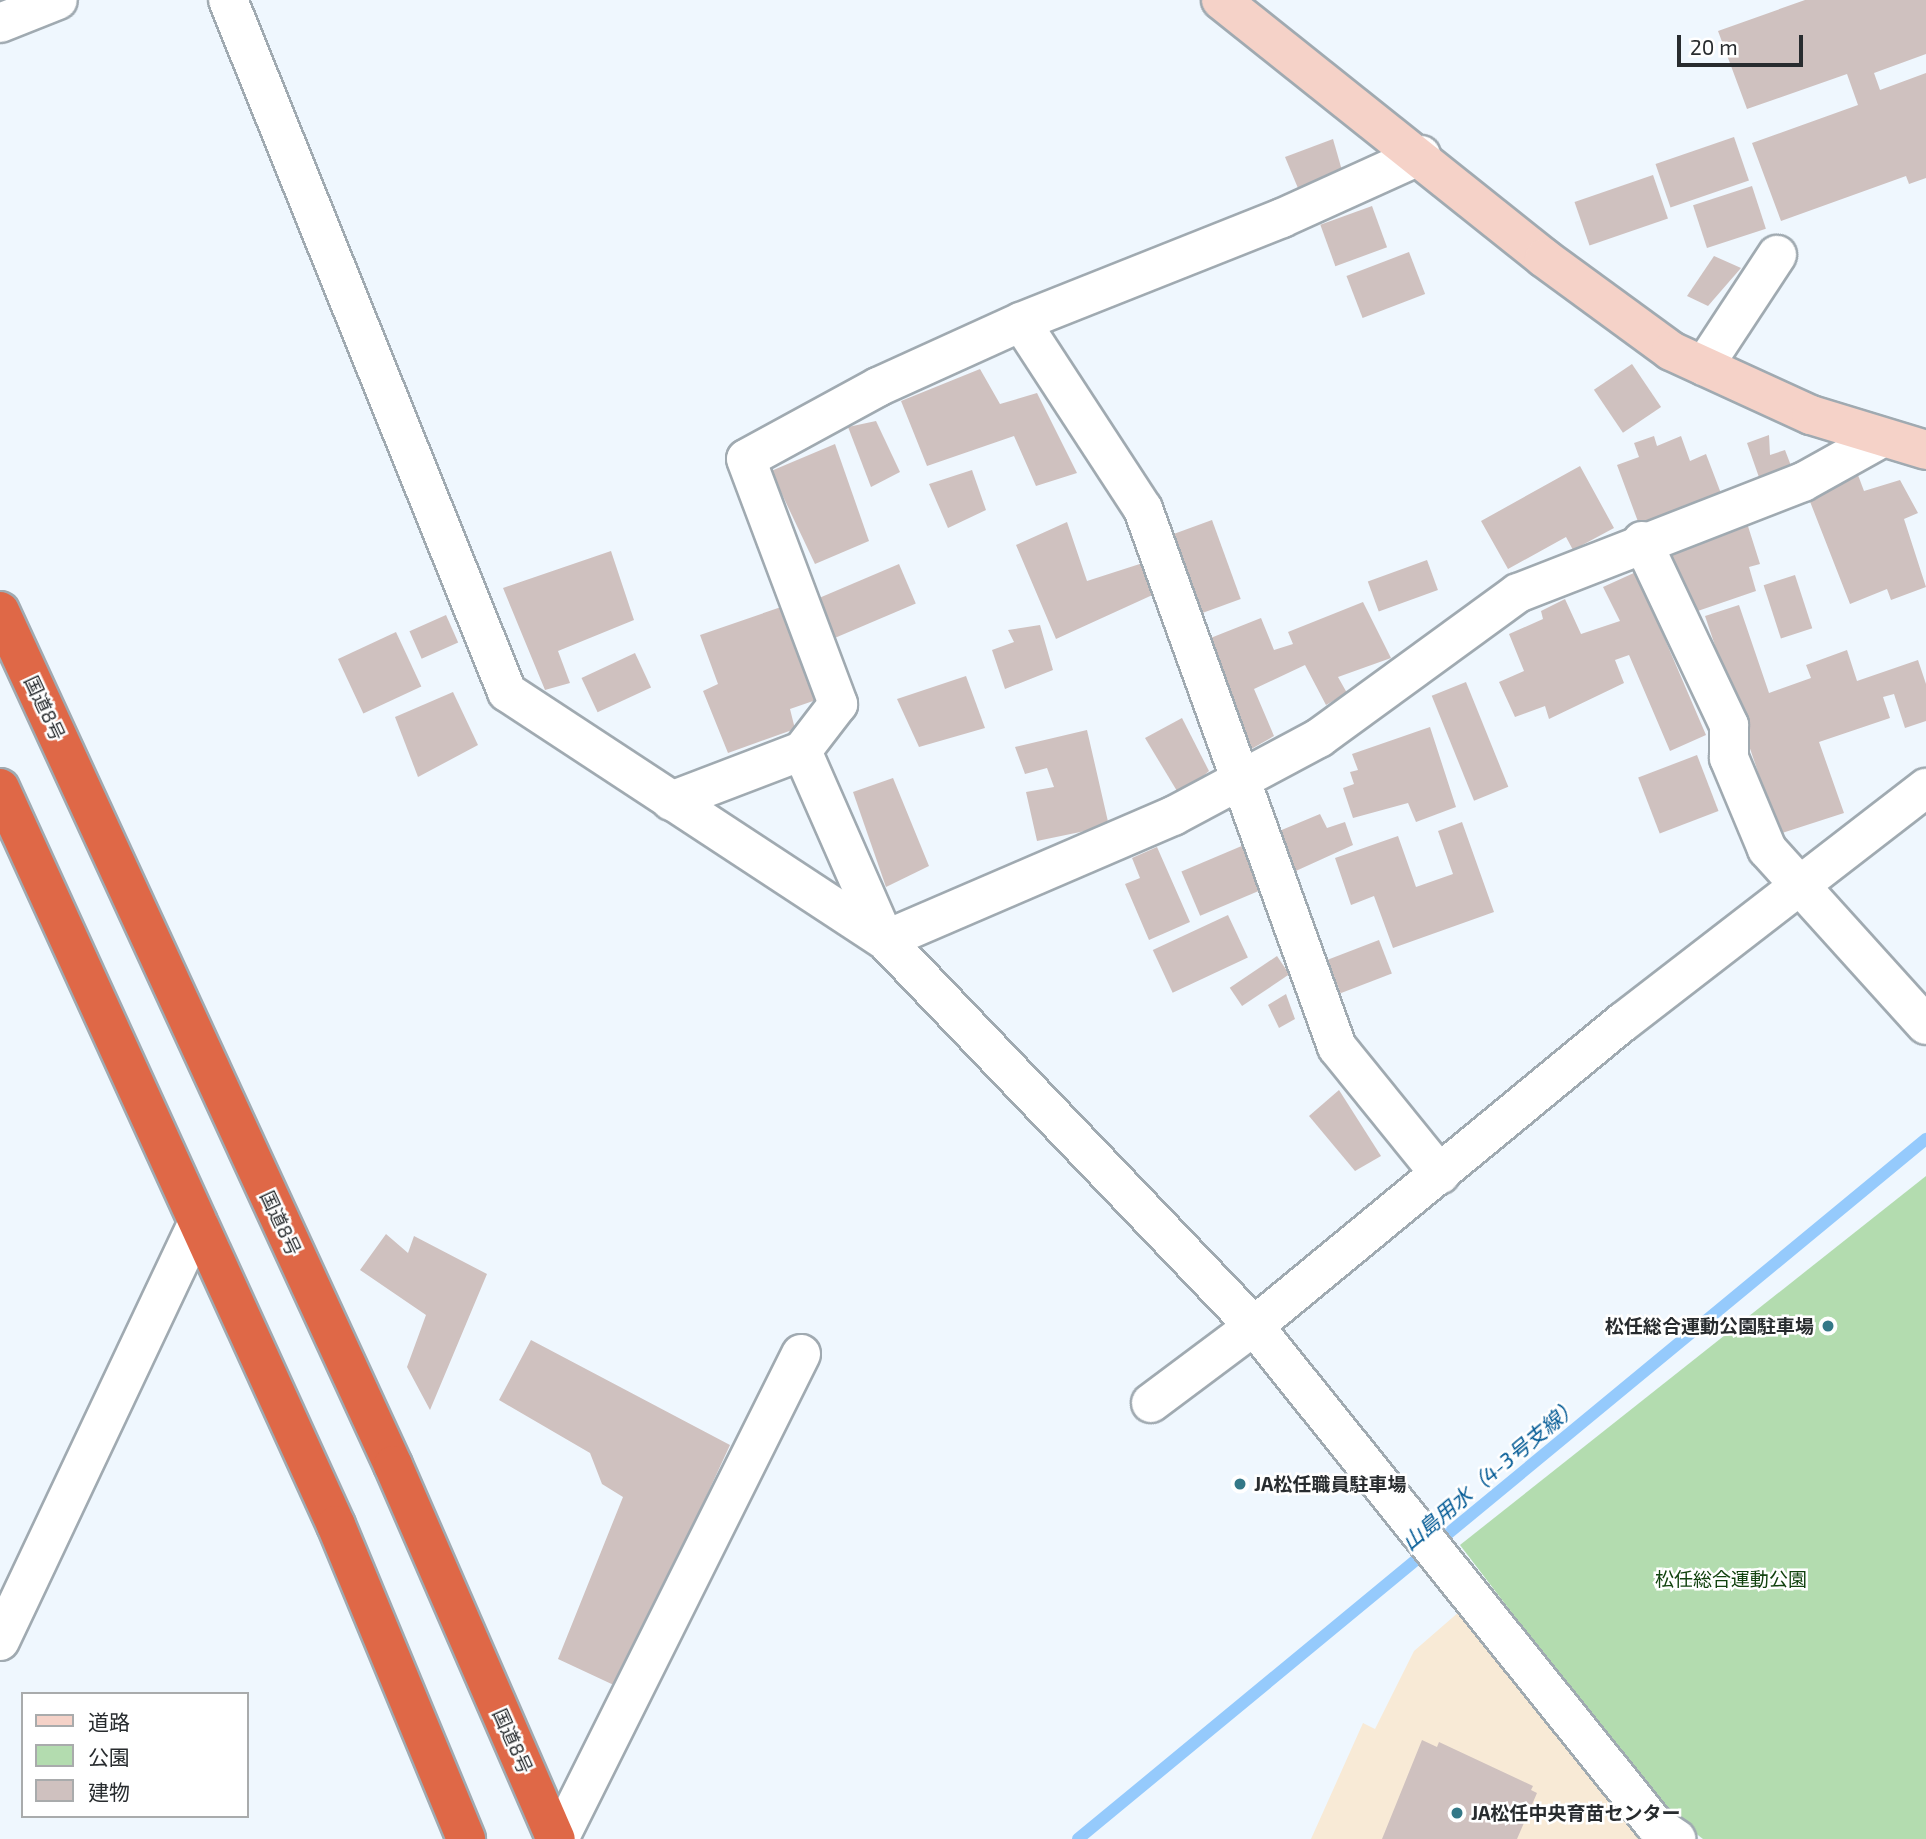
<!DOCTYPE html>
<html>
<head>
<meta charset="utf-8">
<style>
  body { margin:0 }
  #map { position:relative; width:1926px; height:1839px; overflow:hidden; background:#eff7fe; font-family:"Exo 2","Noto Sans JP",sans-serif }
  div>[style] { position:absolute }
  [style*='--x'] { left:calc(var(--x)*1px); top:calc(var(--y)*1px); width:calc(var(--w)*1px); rotate:calc(var(--a)*1deg) }
  .commercial>* { inset:0; background:#f8ead6 }
  .green>* { inset:0; background:#b3dcaf }
  .stream>* { height:12px; margin:-6px; padding:0 6px; transform-origin:6px; border-radius:6px; background:#95cafc }
  .building>* { inset:0; background:#cfc1bf; transform-origin:0 0 }
  .roads { filter:drop-shadow(2px 0 #a0aab1) drop-shadow(-2px 0 #a0aab1) drop-shadow(0 2px #a0aab1) drop-shadow(0 -2px #a0aab1) }
  .street>* { height:38px; margin:-19px; padding:0 19px; transform-origin:19px; border-radius:19px; background:#fff }
  .secondary>* { height:38px; margin:-19px; padding:0 19px; transform-origin:19px; border-radius:19px; background:#f5d2c8 }
  .highway>* { height:38px; margin:-19px; padding:0 19px; transform-origin:19px; border-radius:19px; background:#df6847 }
  .dots>* { width:19px; height:19px; translate:-50% -50%; box-sizing:border-box; border:4px solid #fff; border-radius:50% }
  span { translate:-50% -50%; white-space:nowrap; text-align:center; line-height:1.15; -webkit-text-stroke:5px #fff; paint-order:stroke }
  .street-label { font-size:19px; color:#282c2f }
  .poi-label { font-size:19px; color:#282c2f; font-weight:700 }
  .right { translate:-100% -50%; text-align:right }
  .left { translate:0 -50%; text-align:left }
  .park-label { font-size:19px; color:#11420e }
  .water-label { font-size:21px; color:#015994; font-style:italic }
  .legend { position:absolute; left:21px; top:1692px; width:228px; height:126px; box-sizing:border-box; background:#fff; border:2px solid #a9abac; margin:0; padding:9px 12px; list-style:none; font-size:21px; color:#282c2f }
  .legend li { display:flex; align-items:center; gap:14px; height:35px }
  .legend b { width:35px; border:2px solid #a9abac }
  .scale { position:absolute; left:1677px; top:35px; width:126px; height:32px; box-sizing:border-box; border:4px solid #282c2f; border-top:0; padding-left:9px; font-size:21px; line-height:24px; white-space:nowrap; color:#282c2f; -webkit-text-stroke:5px #fff; paint-order:stroke }
</style>
</head>
<body>
<div id="map">
  <div class="commercial">
    <i style="clip-path:polygon(1460px 1611px,1643px 1839px,1311px 1839px,1363px 1723px,1375px 1729px,1414px 1651px)"></i>
  </div>
  <div class="green">
    <i style="clip-path:polygon(1926px 1176px,1926px 1839px,1703px 1839px,1659px 1805px,1460px 1545px)"></i>
  </div>
  <div class="stream">
    <i style="--x:1078;--y:1839;--w:1100;--a:-39.54"></i>
  </div>
  <div class="building">
    <i style="clip-path:polygon(1805px 0,1926px 0,1926px 54px,1874px 73px,1880px 90px,1926px 73px,1926px 178px,1909px 184px,1906px 176px,1781px 221px,1752px 143px,1858px 105px,1847px 74px,1747px 109px,1718px 31px)"></i>
    <i style="left:1734px;top:137px;width:46px;height:83px;rotate:71deg"></i>
    <i style="clip-path:polygon(1333px 139px,1343px 174px,1300px 193px,1285px 157px)"></i>
    <i style="left:1653px;top:175px;width:46px;height:83px;rotate:71deg"></i>
    <i style="left:1752px;top:186px;width:45px;height:62px;rotate:72deg"></i>
    <i style="left:1372px;top:206px;width:44px;height:55px;rotate:70deg"></i>
    <i style="left:1409px;top:252px;width:45px;height:67px;rotate:69deg"></i>
    <i style="clip-path:polygon(1714px 256px,1741px 268px,1708px 306px,1687px 296px)"></i>
    <i style="left:1632px;top:364px;width:52px;height:46px;rotate:56deg"></i>
    <i style="clip-path:polygon(980px 369px,1000px 404px,1037px 393px,1077px 473px,1036px 486px,1014px 436px,927px 466px,901px 401px)"></i>
    <i style="clip-path:polygon(876px 421px,900px 472px,871px 487px,848px 427px)"></i>
    <i style="clip-path:polygon(1769px 435px,1770px 455px,1785px 450px,1793px 471px,1761px 483px,1747px 443px)"></i>
    <i style="clip-path:polygon(1654px 436px,1657px 446px,1681px 436px,1690px 461px,1706px 454px,1722px 496px,1640px 527px,1617px 465px,1639px 457px,1634px 443px)"></i>
    <i style="clip-path:polygon(835px 444px,869px 541px,815px 564px,771px 471px)"></i>
    <i style="clip-path:polygon(1580px 466px,1614px 528px,1573px 550px,1566px 537px,1508px 569px,1481px 521px)"></i>
    <i style="clip-path:polygon(972px 470px,986px 510px,948px 528px,929px 484px)"></i>
    <i style="clip-path:polygon(1858px 475px,1864px 491px,1900px 480px,1918px 513px,1904px 519px,1926px 587px,1891px 600px,1887px 589px,1850px 604px,1809px 499px)"></i>
    <i style="left:1212px;top:520px;width:84px;height:43px;rotate:70deg"></i>
    <i style="clip-path:polygon(1067px 522px,1087px 581px,1149px 561px,1159px 592px,1056px 639px,1016px 545px)"></i>
    <i style="clip-path:polygon(1747px 523px,1760px 564px,1749px 567px,1756px 591px,1689px 614px,1667px 549px)"></i>
    <i style="clip-path:polygon(611px 551px,634px 620px,558px 651px,570px 683px,545px 690px,503px 588px)"></i>
    <i style="left:1427px;top:560px;width:32px;height:63px;rotate:70deg"></i>
    <i style="left:899px;top:564px;width:43px;height:90px;rotate:67deg"></i>
    <i style="clip-path:polygon(1636px 572px,1706px 735px,1670px 751px,1629px 655px,1615px 660px,1624px 683px,1549px 719px,1545px 706px,1515px 717px,1499px 682px,1524px 671px,1509px 634px,1543px 619px,1541px 611px,1565px 599px,1581px 634px,1620px 621px,1603px 587px)"></i>
    <i style="left:1795px;top:575px;width:56px;height:33px;rotate:72deg"></i>
    <i style="clip-path:polygon(1363px 602px,1391px 658px,1338px 677px,1347px 693px,1326px 705px,1305px 665px,1254px 689px,1274px 736px,1246px 752px,1203px 641px,1261px 618px,1274px 650px,1293px 644px,1288px 632px)"></i>
    <i style="clip-path:polygon(1739px 605px,1769px 693px,1811px 678px,1806px 665px,1847px 650px,1857px 681px,1918px 660px,1926px 684px,1926px 721px,1905px 728px,1894px 694px,1883px 697px,1890px 718px,1819px 742px,1844px 813px,1779px 834px,1705px 616px)"></i>
    <i style="clip-path:polygon(784px 606px,816px 700px,790px 709px,795px 729px,728px 753px,703px 691px,718px 684px,700px 635px)"></i>
    <i style="left:446px;top:615px;width:30px;height:40px;rotate:66deg"></i>
    <i style="clip-path:polygon(1040px 625px,1053px 670px,1005px 689px,992px 650px,1014px 642px,1008px 630px)"></i>
    <i style="left:396px;top:632px;width:60px;height:64px;rotate:65deg"></i>
    <i style="left:635px;top:653px;width:38px;height:59px;rotate:65deg"></i>
    <i style="clip-path:polygon(966px 676px,985px 728px,919px 747px,897px 699px)"></i>
    <i style="left:1466px;top:682px;width:113px;height:37px;rotate:68deg"></i>
    <i style="clip-path:polygon(453px 692px,478px 745px,418px 777px,395px 717px)"></i>
    <i style="clip-path:polygon(1182px 718px,1209px 771px,1180px 796px,1145px 738px)"></i>
    <i style="clip-path:polygon(1430px 727px,1456px 807px,1416px 822px,1408px 803px,1353px 818px,1343px 788px,1354px 784px,1350px 772px,1358px 770px,1352px 754px)"></i>
    <i style="clip-path:polygon(1087px 730px,1109px 826px,1037px 841px,1026px 792px,1054px 787px,1047px 768px,1025px 774px,1015px 747px)"></i>
    <i style="left:1697px;top:755px;width:60px;height:63px;rotate:69deg"></i>
    <i style="clip-path:polygon(893px 778px,929px 866px,886px 887px,853px 792px)"></i>
    <i style="clip-path:polygon(1320px 814px,1327px 828px,1345px 822px,1353px 845px,1287px 875px,1272px 834px)"></i>
    <i style="clip-path:polygon(1462px 822px,1494px 912px,1393px 948px,1374px 896px,1351px 905px,1335px 858px,1398px 836px,1416px 887px,1453px 874px,1438px 831px)"></i>
    <i style="left:1244px;top:845px;width:48px;height:68px;rotate:67deg"></i>
    <i style="clip-path:polygon(1157px 847px,1190px 922px,1149px 940px,1125px 884px,1140px 878px,1132px 858px)"></i>
    <i style="left:1228px;top:915px;width:47px;height:83px;rotate:65deg"></i>
    <i style="left:1379px;top:940px;width:36px;height:55px;rotate:69deg"></i>
    <i style="left:1277px;top:956px;width:22px;height:57px;rotate:56deg"></i>
    <i style="clip-path:polygon(1286px 994px,1295px 1019px,1279px 1028px,1268px 1005px)"></i>
    <i style="clip-path:polygon(1339px 1090px,1381px 1156px,1355px 1171px,1309px 1116px)"></i>
    <i style="clip-path:polygon(386px 1234px,408px 1253px,414px 1236px,487px 1274px,430px 1410px,407px 1367px,426px 1315px,360px 1270px)"></i>
    <i style="clip-path:polygon(531px 1340px,730px 1445px,618px 1687px,558px 1659px,623px 1497px,602px 1484px,590px 1453px,499px 1400px)"></i>
    <i style="clip-path:polygon(1422px 1740px,1437px 1747px,1439px 1742px,1533px 1786px,1531px 1790px,1537px 1793px,1517px 1839px,1382px 1839px)"></i>
  </div>
  <div class="roads">
    <div class="street">
      <i style="--x:228;--y:0;--w:746;--a:68.04"></i>
      <i style="--x:507;--y:692;--w:452;--a:33.3"></i>
      <i style="--x:885;--y:940;--w:534;--a:46.29"></i>
      <i style="--x:1254;--y:1326;--w:639;--a:51.23"></i>
      <i style="--x:1654;--y:1824;--w:27;--a:34"></i>
      <i style="--x:0;--y:23;--w:62;--a:-21.6"></i>
      <i style="--x:1421;--y:155;--w:153;--a:155.6"></i>
      <i style="--x:1282;--y:218;--w:281;--a:158.3"></i>
      <i style="--x:1021;--y:322;--w:223;--a:56.9"></i>
      <i style="--x:1143;--y:509;--w:572;--a:70.17"></i>
      <i style="--x:1337;--y:1047;--w:164;--a:51"></i>
      <i style="--x:1021;--y:322;--w:157;--a:155.6"></i>
      <i style="--x:878;--y:387;--w:150;--a:151.4"></i>
      <i style="--x:746;--y:459;--w:262;--a:69.4"></i>
      <i style="--x:838;--y:704;--w:59;--a:127.5"></i>
      <i style="--x:802;--y:751;--w:206;--a:66.3"></i>
      <i style="--x:885;--y:940;--w:314;--a:-23.3"></i>
      <i style="--x:1173;--y:816;--w:166;--a:-28.1"></i>
      <i style="--x:1319;--y:738;--w:246;--a:-36.1"></i>
      <i style="--x:1518;--y:593;--w:306;--a:-21.3"></i>
      <i style="--x:1803;--y:482;--w:90;--a:-29.1"></i>
      <i style="--x:1704;--y:366;--w:133;--a:-56.7"></i>
      <i style="--x:1642;--y:541;--w:204;--a:64.7"></i>
      <i style="--x:1729;--y:725;--w:33;--a:90"></i>
      <i style="--x:1729;--y:758;--w:99;--a:67.3"></i>
      <i style="--x:1767;--y:849;--w:237;--a:47.9"></i>
      <i style="--x:671;--y:801;--w:140;--a:-20.9"></i>
      <i style="--x:1151;--y:1403;--w:129;--a:-36.8"></i>
      <i style="--x:1254;--y:1326;--w:478;--a:-39.5"></i>
      <i style="--x:1623;--y:1022;--w:383;--a:-37.7"></i>
      <i style="--x:0;--y:1641;--w:463;--a:-64.7"></i>
      <i style="--x:559;--y:1839;--w:542;--a:-63.48"></i>
    </div>
    <div class="secondary">
      <i style="--x:1221;--y:0;--w:413;--a:38.6"></i>
      <i style="--x:1544;--y:258;--w:157;--a:36.2"></i>
      <i style="--x:1671;--y:351;--w:154;--a:24.6"></i>
      <i style="--x:1811;--y:415;--w:120;--a:16.9"></i>
    </div>
    <div class="highway">
      <i style="--x:0;--y:611;--w:940;--a:65.29"></i>
      <i style="--x:393;--y:1465;--w:408;--a:66.5"></i>
      <i style="--x:0;--y:788;--w:810;--a:65.49"></i>
      <i style="--x:336;--y:1525;--w:340;--a:67.5"></i>
    </div>
  </div>
  <div class="dots">
    <i style="left:1828px;top:1326px;background:#347887"></i>
    <i style="left:1240px;top:1484px;background:#347887"></i>
    <i style="left:1457px;top:1813px;background:#347887"></i>
  </div>
  <div class="street-label">
    <span style="left:45px;top:708px;rotate:65deg">国道8号</span>
    <span style="left:281px;top:1223px;rotate:65deg">国道8号</span>
    <span style="left:513px;top:1741px;rotate:66deg">国道8号</span>
  </div>
  <div class="poi-label">
    <span class="right" style="left:1814px;top:1326px">松任総合運動公園駐車場</span>
    <span class="left" style="left:1254px;top:1484px">JA松任職員駐車場</span>
    <span class="left" style="left:1471px;top:1813px">JA松任中央育苗センター</span>
  </div>
  <div class="park-label">
    <span style="left:1731px;top:1579px">松任総合運動公園</span>
  </div>
  <div class="water-label">
    <span style="left:1490px;top:1474px;rotate:-40deg">山島用水（4-3号支線）</span>
  </div>
  <ul class="legend">
  <li><b style="height:9px;background:#f5d2c8"></b>道路</li>
  <li><b style="height:19px;background:#b3dcaf"></b>公園</li>
  <li><b style="height:19px;background:#cfc1bf"></b>建物</li>
  </ul>
  <div class="scale">20 m</div>
</div>
</body>
</html>
